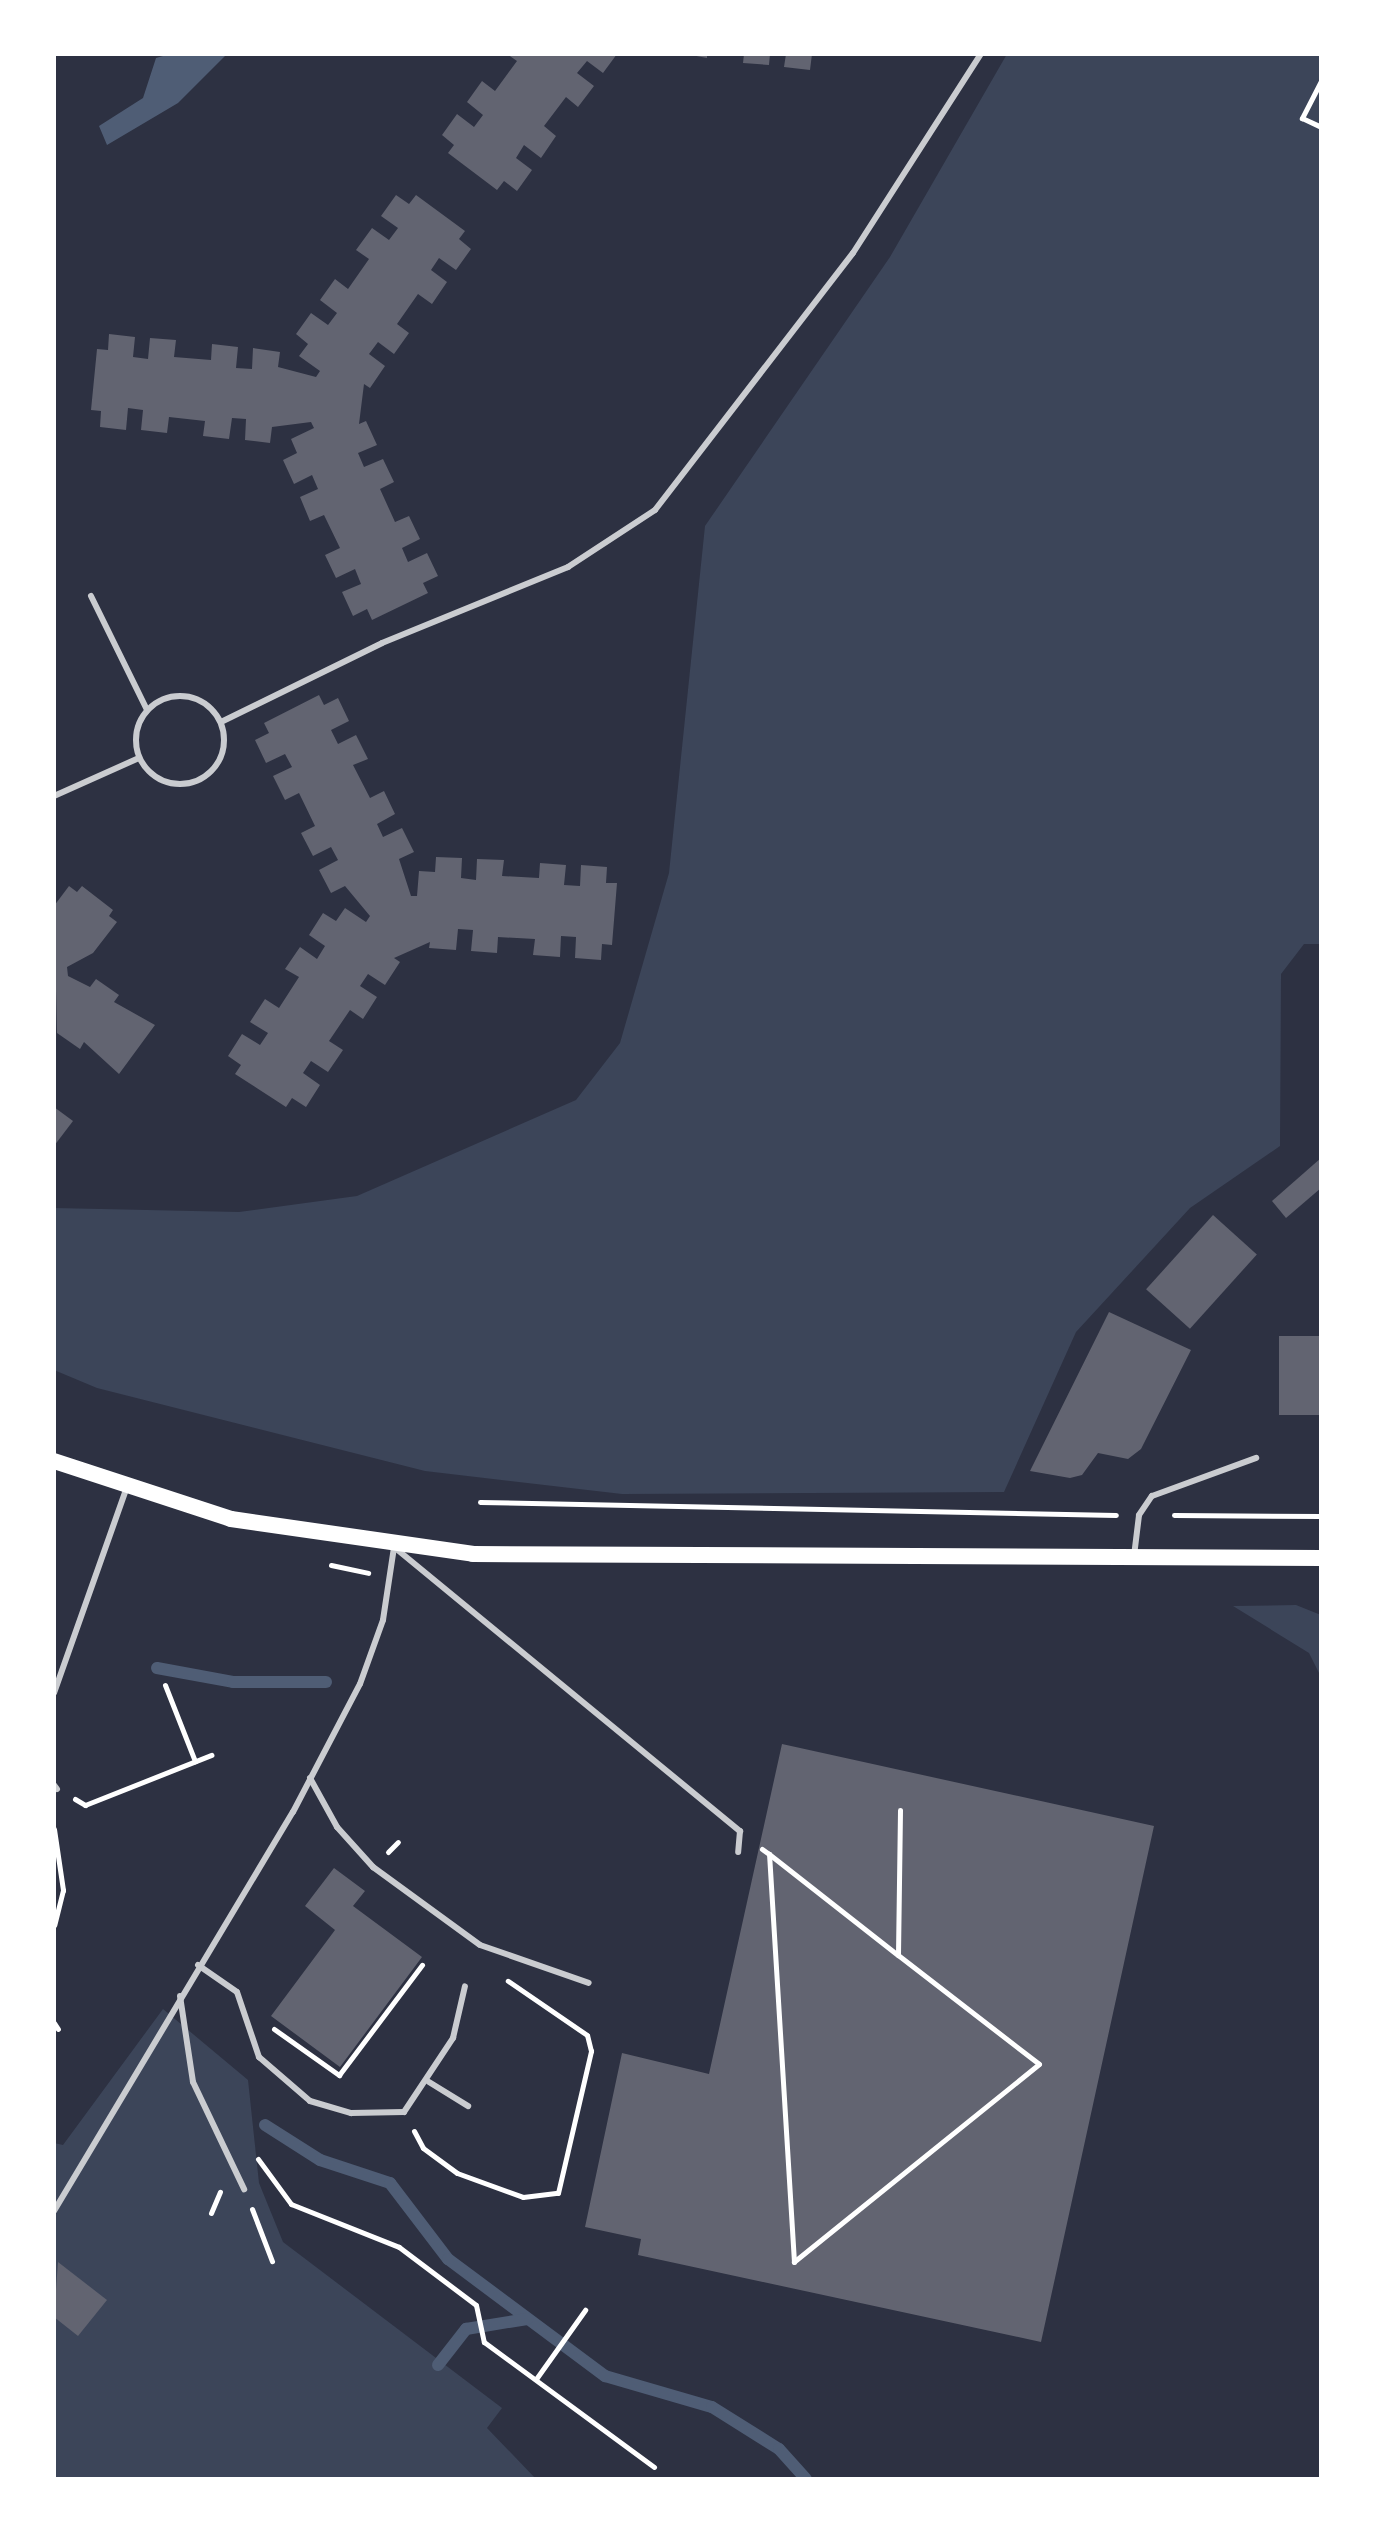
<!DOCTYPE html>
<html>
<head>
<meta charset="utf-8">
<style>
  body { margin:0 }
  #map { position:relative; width:1375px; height:2533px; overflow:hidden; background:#2d3142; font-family:"PT Sans",sans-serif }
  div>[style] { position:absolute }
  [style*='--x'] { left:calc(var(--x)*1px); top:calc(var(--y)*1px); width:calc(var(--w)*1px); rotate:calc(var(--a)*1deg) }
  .green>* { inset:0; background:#3c4559 }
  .water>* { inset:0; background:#4f5d75 }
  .stream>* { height:12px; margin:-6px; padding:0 6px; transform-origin:6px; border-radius:6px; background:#4f5d75 }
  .building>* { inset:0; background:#626471; transform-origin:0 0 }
  .path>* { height:5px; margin:-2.5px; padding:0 2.5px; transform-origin:2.5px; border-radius:2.5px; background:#fff }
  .service>* { height:6px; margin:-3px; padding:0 3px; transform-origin:3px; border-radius:3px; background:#caccd0 }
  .service>.ring { margin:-3px; padding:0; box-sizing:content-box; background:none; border:6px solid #caccd0; border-radius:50% }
  .secondary>* { height:16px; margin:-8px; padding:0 8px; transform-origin:8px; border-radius:8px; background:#fff }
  span { translate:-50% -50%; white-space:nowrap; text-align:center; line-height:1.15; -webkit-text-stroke:8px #fff; paint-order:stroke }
  .frame { position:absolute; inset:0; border:56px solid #fff; pointer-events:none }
</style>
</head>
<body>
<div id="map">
  <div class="green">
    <i style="clip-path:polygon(1007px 54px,1321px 54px,1321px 944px,1304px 944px,1281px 974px,1280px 1146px,1190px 1208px,1076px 1332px,1004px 1492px,622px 1494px,425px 1471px,97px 1388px,54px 1370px,54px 1208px,239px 1212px,357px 1196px,576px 1100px,620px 1043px,669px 873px,705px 526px,890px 257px)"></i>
    <i style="clip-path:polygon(1296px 1605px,1321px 1615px,1321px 1677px,1309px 1653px,1233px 1606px)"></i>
    <i style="clip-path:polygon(163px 2009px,248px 2080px,259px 2183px,283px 2242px,502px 2408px,487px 2428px,536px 2479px,54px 2479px,54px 2143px,63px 2145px)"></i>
  </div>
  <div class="water">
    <i style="clip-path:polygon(170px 54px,227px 54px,178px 103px,107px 145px,99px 126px,143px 98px,156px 58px)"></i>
  </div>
  <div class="stream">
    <i style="--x:157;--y:1668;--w:77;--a:10.4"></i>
    <i style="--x:233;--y:1682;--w:93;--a:0"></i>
    <i style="--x:265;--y:2125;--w:65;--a:32.5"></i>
    <i style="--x:320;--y:2160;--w:74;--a:18.2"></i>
    <i style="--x:390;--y:2183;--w:96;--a:52.7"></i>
    <i style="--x:448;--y:2259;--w:196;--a:36.7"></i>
    <i style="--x:605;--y:2376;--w:111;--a:16.2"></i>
    <i style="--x:712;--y:2407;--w:79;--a:32.1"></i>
    <i style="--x:779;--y:2449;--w:40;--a:48"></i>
    <i style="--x:438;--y:2365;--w:46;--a:-52.1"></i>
    <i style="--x:466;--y:2329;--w:62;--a:-9.3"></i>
  </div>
  <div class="building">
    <i style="clip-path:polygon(507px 54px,617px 54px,603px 73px,587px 61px,577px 73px,594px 86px,578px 107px,566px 97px,544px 126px,556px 136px,541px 158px,524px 145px,516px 158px,532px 170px,517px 191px,504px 181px,497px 190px,448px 153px,454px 145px,442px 135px,457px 114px,474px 127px,483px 115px,467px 102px,482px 81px,495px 91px,517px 61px)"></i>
    <i style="clip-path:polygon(686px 54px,707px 54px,707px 58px)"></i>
    <i style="clip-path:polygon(744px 54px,770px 54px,769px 65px,743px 63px)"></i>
    <i style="clip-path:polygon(786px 54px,812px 54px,810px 70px,784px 67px)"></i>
    <i style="clip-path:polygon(396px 195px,409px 204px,416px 195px,465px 231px,459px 239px,471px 249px,456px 270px,439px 258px,431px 270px,447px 282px,432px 304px,418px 294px,397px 324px,409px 333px,394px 354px,378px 342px,369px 354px,385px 366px,370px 388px,364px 384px,359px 424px,366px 421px,377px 445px,358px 453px,364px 467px,383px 459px,394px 482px,380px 489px,395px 522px,409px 516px,420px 539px,402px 548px,408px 562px,427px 553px,438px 576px,423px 583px,428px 593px,372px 620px,367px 609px,353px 616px,342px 592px,361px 584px,355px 569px,336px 578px,325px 555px,340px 548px,324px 515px,310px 521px,300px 497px,318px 489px,312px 475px,294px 484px,283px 460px,297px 453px,291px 439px,314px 428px,311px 422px,272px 427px,270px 443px,245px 440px,246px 419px,232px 418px,229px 439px,203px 436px,205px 421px,169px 417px,167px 433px,141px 430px,143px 410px,128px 408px,126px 430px,100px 427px,101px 411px,91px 410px,97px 349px,108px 350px,109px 334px,135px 337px,133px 357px,148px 359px,150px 338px,176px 340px,174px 357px,211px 360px,212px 344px,238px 347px,236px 368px,252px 369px,253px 348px,280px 352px,278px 367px,316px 377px,320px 371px,299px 356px,308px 344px,296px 334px,311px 313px,328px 325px,337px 313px,320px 300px,335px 279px,348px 289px,369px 259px,356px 250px,372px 228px,389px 240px,398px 228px,381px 216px)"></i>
    <i style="clip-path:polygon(319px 695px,324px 705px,338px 698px,349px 721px,331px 730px,338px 744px,356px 735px,368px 759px,353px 765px,370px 798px,384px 791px,395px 814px,377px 824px,383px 837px,402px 828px,414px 852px,399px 859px,411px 896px,417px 896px,419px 871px,435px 872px,436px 857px,462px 858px,461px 878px,476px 880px,477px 859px,504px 860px,502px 876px,539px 878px,540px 863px,566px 865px,564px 885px,580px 886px,581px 865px,607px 867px,606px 883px,617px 883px,612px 945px,602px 944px,601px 960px,575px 958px,576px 937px,561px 936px,560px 957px,533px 955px,535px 939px,498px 937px,497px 953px,471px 951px,473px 930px,458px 929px,456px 950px,429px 948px,430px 942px,394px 958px,400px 962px,385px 985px,368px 974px,360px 986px,377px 997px,363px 1019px,350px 1010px,329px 1041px,343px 1050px,328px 1072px,311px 1061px,303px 1073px,320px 1085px,306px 1107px,292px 1098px,286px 1107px,235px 1074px,241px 1065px,228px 1056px,242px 1034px,260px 1045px,268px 1033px,250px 1022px,265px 999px,279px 1008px,299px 977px,285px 969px,300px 947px,317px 959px,325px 946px,309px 935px,323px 913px,336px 921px,345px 908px,366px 922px,370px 916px,345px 886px,331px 893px,319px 870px,338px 860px,331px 847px,313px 856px,301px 833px,315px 826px,299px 793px,285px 800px,273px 776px,292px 767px,285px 754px,266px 763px,255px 740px,269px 733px,264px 723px)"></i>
    <i style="clip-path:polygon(69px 886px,77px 892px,82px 886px,113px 910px,109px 916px,117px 922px,93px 953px,67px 967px,68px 976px,90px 987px,96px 979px,119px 995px,114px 1002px,155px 1025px,119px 1074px,84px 1042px,80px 1049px,57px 1033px,54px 906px)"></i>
    <i style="clip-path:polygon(54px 1107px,73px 1121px,54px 1146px)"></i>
    <i style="clip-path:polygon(1321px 1158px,1321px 1188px,1286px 1218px,1272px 1201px)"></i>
    <i style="left:1213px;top:1215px;width:59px;height:100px;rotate:42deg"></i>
    <i style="clip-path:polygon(1109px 1312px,1191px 1350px,1141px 1449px,1128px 1459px,1098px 1453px,1082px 1475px,1070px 1478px,1030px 1471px)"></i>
    <i style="left:1279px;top:1336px;width:42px;height:79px"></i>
    <i style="clip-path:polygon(782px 1744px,1154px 1826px,1041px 2342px,638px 2255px,641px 2239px,585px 2227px,622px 2053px,709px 2074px)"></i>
    <i style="clip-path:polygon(334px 1868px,365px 1891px,353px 1906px,422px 1957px,340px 2067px,271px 2016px,335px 1930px,305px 1906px)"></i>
    <i style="clip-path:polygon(58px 2262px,107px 2300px,78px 2336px,54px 2317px)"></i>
  </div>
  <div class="path">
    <i style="--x:1321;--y:81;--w:42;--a:117.2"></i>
    <i style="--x:1302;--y:118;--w:21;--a:25"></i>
    <i style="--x:480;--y:1502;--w:636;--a:1.17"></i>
    <i style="--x:1174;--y:1515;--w:147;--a:0.4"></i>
    <i style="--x:331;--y:1565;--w:38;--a:12"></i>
    <i style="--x:165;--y:1685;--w:82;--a:68.5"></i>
    <i style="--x:75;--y:1799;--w:12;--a:31"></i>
    <i style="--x:85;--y:1805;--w:136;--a:-21.6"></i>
    <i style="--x:54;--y:1829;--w:62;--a:81.6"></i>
    <i style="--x:63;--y:1890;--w:36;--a:104"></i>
    <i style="--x:762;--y:1849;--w:9;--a:36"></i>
    <i style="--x:769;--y:1854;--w:164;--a:38.1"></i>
    <i style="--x:898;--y:1955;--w:178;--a:37.7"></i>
    <i style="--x:1039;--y:2064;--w:315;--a:141.1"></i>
    <i style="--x:794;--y:2262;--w:409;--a:-93.5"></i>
    <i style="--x:388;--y:1852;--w:14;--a:-45"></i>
    <i style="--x:898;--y:1954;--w:144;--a:-89.2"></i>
    <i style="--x:54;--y:2023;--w:7;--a:56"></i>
    <i style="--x:274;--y:2029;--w:80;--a:35.3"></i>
    <i style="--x:339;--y:2075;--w:138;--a:-53"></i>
    <i style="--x:414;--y:2131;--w:19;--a:62"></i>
    <i style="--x:423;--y:2148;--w:42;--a:36.3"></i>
    <i style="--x:457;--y:2173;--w:70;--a:20"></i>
    <i style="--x:523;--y:2197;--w:35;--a:-7"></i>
    <i style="--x:558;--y:2193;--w:146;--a:-76.9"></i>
    <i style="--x:591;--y:2051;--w:16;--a:-104"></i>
    <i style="--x:587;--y:2035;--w:96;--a:-145.6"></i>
    <i style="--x:258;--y:2159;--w:56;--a:53.7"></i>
    <i style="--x:291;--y:2204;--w:116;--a:21.7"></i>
    <i style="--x:399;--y:2247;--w:96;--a:37"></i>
    <i style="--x:476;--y:2305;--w:38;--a:78"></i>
    <i style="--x:484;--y:2342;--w:211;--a:36.3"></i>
    <i style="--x:252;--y:2209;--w:56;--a:69"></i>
    <i style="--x:211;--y:2213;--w:23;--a:-67"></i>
    <i style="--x:536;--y:2379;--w:85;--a:-54.6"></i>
  </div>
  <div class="service">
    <i style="--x:91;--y:596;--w:127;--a:63.8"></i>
    <i class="ring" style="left:136px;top:696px;width:82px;height:82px"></i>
    <i style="--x:221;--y:722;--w:179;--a:-26.1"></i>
    <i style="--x:382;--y:643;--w:201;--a:-22.2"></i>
    <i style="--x:568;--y:567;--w:104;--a:-33.2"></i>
    <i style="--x:655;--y:510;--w:324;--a:-52.4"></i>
    <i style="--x:853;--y:253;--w:237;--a:-57.3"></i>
    <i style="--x:54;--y:796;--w:93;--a:-24.1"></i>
    <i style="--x:394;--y:1547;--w:448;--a:39.4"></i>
    <i style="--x:740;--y:1831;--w:21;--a:95"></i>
    <i style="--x:1134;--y:1556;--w:41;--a:-83"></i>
    <i style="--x:1139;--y:1515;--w:23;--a:-56"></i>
    <i style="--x:1152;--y:1496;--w:111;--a:-20.1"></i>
    <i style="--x:54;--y:1693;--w:215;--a:-70.5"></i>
    <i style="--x:310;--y:1778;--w:56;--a:61.1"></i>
    <i style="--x:337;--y:1827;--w:54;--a:48"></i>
    <i style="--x:373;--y:1867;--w:132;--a:36.1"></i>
    <i style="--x:480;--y:1945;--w:115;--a:19.2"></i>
    <i style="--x:54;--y:1785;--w:5;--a:53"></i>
    <i style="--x:198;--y:1965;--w:47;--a:34.7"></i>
    <i style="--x:237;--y:1992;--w:69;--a:71.3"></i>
    <i style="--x:259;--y:2057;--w:67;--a:40.8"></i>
    <i style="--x:310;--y:2101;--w:43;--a:16.3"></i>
    <i style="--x:351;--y:2113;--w:53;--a:-1.1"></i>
    <i style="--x:404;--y:2112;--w:89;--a:-56.5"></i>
    <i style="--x:453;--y:2038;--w:53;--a:-77"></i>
    <i style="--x:180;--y:1996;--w:87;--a:81.4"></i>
    <i style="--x:193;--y:2082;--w:119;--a:64.5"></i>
    <i style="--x:429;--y:2082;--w:46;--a:31.6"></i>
    <i style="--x:54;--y:2211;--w:465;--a:-59.1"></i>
    <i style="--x:293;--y:1812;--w:144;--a:-62.4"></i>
    <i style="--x:360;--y:1684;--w:68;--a:-70.2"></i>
    <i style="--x:383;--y:1620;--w:74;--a:-81.4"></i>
  </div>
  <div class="secondary">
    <i style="--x:54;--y:1461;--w:186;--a:18.1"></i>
    <i style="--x:231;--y:1519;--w:245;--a:8.2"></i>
    <i style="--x:473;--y:1554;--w:848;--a:0.27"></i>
  </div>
  <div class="frame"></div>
</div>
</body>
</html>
